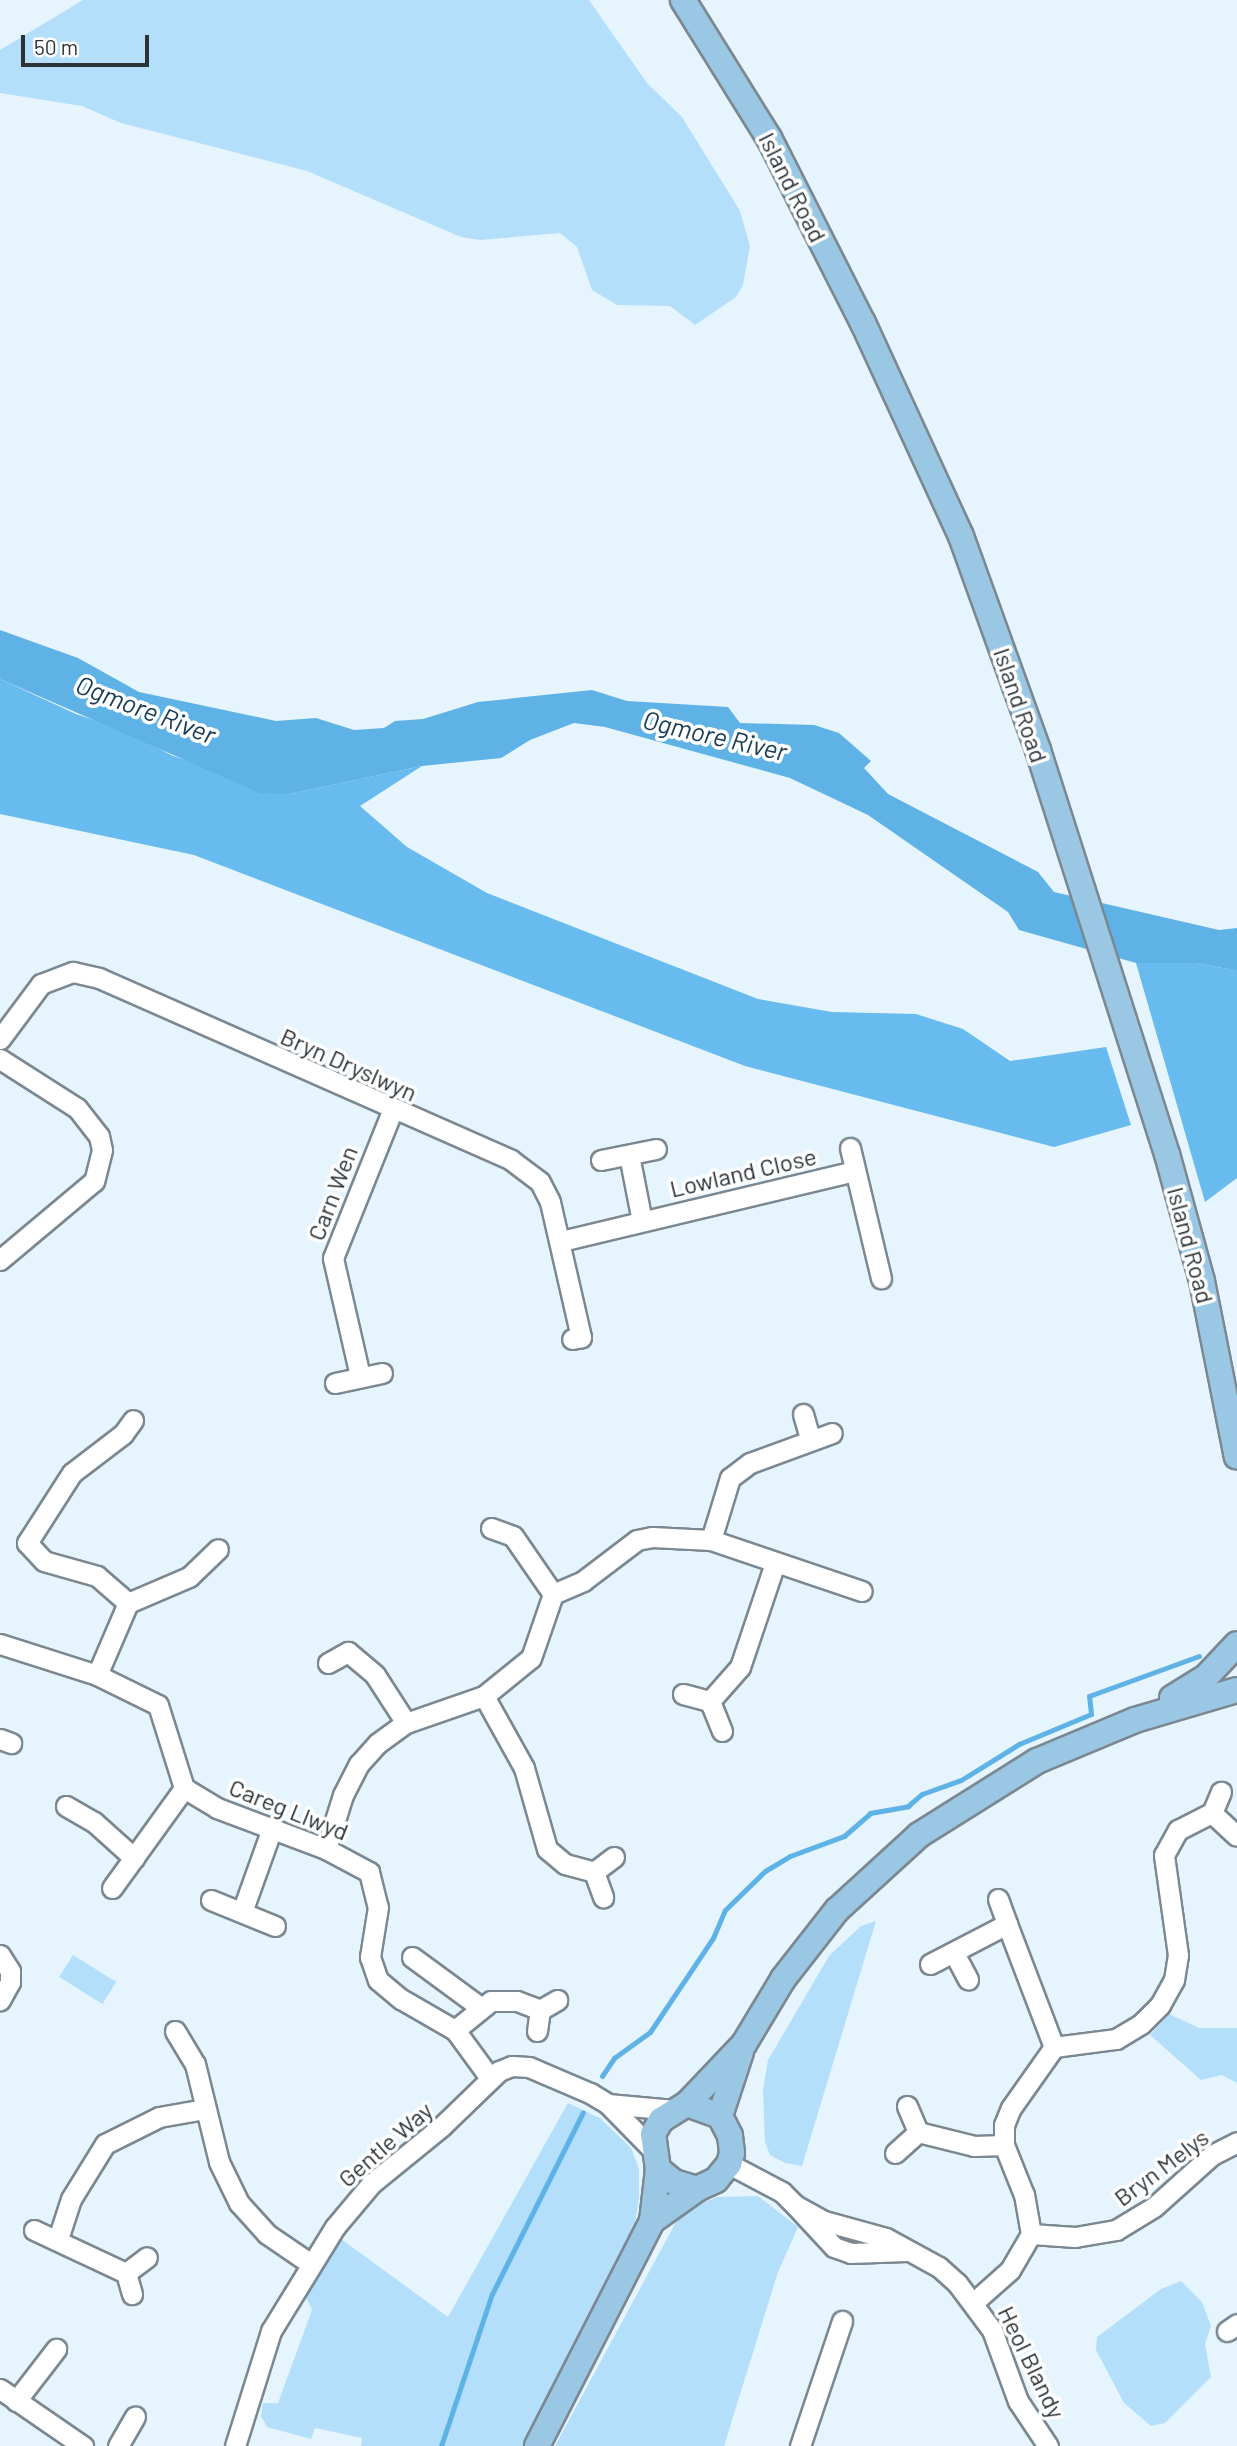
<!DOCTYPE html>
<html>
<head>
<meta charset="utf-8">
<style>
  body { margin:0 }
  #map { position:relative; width:1237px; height:2446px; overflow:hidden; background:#e6f4fe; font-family:Barlow,sans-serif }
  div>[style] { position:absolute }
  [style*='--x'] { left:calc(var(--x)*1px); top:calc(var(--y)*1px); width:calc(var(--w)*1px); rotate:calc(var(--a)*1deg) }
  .green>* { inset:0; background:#b4dffb; transform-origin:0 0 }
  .forest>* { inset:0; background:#67bbee }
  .water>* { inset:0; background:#5eb2e5 }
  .stream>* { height:5px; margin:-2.5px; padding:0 2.5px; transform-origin:2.5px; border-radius:2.5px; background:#5eb2e5 }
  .roads { filter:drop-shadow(2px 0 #7b8891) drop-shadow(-2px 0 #7b8891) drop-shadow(0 2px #7b8891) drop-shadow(0 -2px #7b8891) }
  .minor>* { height:19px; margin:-9.5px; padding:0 9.5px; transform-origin:9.5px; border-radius:9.5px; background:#fff }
  .major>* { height:24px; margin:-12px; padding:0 12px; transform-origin:12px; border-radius:12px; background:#9ac8e4 }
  span { translate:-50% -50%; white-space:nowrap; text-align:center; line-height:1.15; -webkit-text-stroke:7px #fff; paint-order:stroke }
  .street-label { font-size:24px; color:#2c3236 }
  .water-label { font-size:26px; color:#193d53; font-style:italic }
  .scale { position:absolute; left:21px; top:35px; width:128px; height:32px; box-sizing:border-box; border:4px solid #2c3236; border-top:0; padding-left:9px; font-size:21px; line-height:24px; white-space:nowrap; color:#2c3236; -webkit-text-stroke:5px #fff; paint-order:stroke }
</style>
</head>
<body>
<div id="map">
  <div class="green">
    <i style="clip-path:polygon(83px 0,589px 0,647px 83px,682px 117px,740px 211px,750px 246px,743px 285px,736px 297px,695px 325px,670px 306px,617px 305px,592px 290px,577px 247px,560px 233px,480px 240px,461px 237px,307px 171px,121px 123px,82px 106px,0 93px,0 50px)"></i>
    <i style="clip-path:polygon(876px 1921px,802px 2166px,785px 2163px,770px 2155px,765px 2142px,763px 2090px,768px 2060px,829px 1956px,861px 1926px)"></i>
    <i style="left:73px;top:1955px;width:51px;height:26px;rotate:32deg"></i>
    <i style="clip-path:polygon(1169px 2014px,1199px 2028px,1237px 2028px,1237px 2083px,1222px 2075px,1201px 2080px,1150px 2035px)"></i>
    <i style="clip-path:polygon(568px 2103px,600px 2118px,631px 2148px,639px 2169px,639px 2197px,633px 2237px,525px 2446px,361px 2446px,362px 2438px,315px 2428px,311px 2439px,267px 2427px,261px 2416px,263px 2403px,278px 2403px,312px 2310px,304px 2293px,335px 2244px,341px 2239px,448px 2317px)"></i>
    <i style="clip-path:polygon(758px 2196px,798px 2227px,778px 2272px,724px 2446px,555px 2446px,676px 2222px,691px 2208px,717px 2197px)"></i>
    <i style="clip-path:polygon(1181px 2281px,1202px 2302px,1211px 2326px,1205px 2344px,1211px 2377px,1165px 2423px,1151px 2426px,1124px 2403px,1096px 2350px,1097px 2337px,1161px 2289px)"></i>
  </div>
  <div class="forest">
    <i style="clip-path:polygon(0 679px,76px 714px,123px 730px,173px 756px,289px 794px,422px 766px,360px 806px,407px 847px,487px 893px,758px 999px,832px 1012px,916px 1014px,963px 1029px,1010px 1061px,1106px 1047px,1131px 1125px,1054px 1147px,745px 1066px,194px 855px,0 814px)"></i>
    <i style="clip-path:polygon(1136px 963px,1197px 963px,1237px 971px,1237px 1178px,1205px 1202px)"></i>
  </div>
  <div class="water">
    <i style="clip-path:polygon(0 630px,78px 658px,139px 692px,276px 721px,316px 718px,354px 730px,384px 728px,395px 721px,423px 719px,478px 702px,592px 690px,627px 701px,728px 707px,740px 723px,814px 725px,839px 733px,871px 761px,864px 768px,888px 794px,1038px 872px,1054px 892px,1219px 930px,1237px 928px,1237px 971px,1197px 963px,1136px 963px,1019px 930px,1008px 912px,868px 815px,790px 778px,605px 727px,574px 723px,530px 740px,501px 758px,422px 766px,289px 794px,260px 793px,0 679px)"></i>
  </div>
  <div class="stream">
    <i style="--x:602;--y:2076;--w:22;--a:-56"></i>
    <i style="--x:614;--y:2058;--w:44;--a:-35.8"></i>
    <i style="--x:650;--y:2032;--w:113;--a:-56.2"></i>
    <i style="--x:713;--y:1938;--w:30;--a:-67"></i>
    <i style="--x:725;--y:1910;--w:56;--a:-44.3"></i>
    <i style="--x:765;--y:1871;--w:29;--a:-31"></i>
    <i style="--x:790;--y:1856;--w:58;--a:-20.3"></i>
    <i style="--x:844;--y:1836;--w:35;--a:-41"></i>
    <i style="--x:870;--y:1813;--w:39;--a:-10"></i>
    <i style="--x:908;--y:1806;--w:18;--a:-41"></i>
    <i style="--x:922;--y:1794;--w:41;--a:-19.7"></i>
    <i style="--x:961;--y:1780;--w:68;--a:-31.8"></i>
    <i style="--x:1019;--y:1744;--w:78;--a:-22.6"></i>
    <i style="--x:1091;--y:1714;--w:18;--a:-96"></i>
    <i style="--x:1089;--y:1696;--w:117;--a:-20"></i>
    <i style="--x:441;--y:2446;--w:160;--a:-71.5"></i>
    <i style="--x:492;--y:2294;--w:203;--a:-63.4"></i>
  </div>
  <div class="roads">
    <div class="minor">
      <i style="--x:0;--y:1039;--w:69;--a:-53.3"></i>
      <i style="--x:41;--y:984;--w:34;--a:-21"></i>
      <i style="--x:73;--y:972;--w:27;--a:13"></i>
      <i style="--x:99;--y:978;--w:450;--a:23.8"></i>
      <i style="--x:511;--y:1160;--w:36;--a:37"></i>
      <i style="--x:540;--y:1182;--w:22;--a:63"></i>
      <i style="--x:550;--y:1202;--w:139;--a:77.1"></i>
      <i style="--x:581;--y:1337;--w:9;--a:167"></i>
      <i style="--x:0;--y:1059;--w:91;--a:32.5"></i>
      <i style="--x:77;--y:1108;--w:36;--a:52"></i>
      <i style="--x:99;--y:1136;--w:14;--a:78"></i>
      <i style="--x:102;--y:1150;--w:32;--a:104"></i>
      <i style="--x:94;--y:1181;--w:123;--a:140"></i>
      <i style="--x:850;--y:1148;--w:134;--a:76.6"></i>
      <i style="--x:629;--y:1155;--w:67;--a:78.9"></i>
      <i style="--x:601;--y:1160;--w:56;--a:-11.3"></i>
      <i style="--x:561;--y:1241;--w:302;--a:-13.4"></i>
      <i style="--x:360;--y:1376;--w:121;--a:-102.9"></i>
      <i style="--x:333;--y:1258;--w:158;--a:-68.1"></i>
      <i style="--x:335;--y:1383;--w:48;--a:-12"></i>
      <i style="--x:803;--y:1414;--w:26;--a:74"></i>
      <i style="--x:491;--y:1528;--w:23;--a:20"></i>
      <i style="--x:513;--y:1536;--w:70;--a:55.4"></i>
      <i style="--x:711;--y:1540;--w:65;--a:-73"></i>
      <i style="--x:730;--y:1478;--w:25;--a:-37"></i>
      <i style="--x:750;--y:1463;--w:87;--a:-20.1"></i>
      <i style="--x:128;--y:1603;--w:41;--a:-138.9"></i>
      <i style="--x:97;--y:1576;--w:55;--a:-164.2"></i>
      <i style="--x:44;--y:1561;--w:25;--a:-133"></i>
      <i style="--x:27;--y:1543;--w:83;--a:-57.3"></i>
      <i style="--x:72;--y:1473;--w:64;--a:-37.4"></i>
      <i style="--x:123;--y:1434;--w:17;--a:-54"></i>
      <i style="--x:0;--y:1644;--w:102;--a:17.7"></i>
      <i style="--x:97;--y:1675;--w:68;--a:26.2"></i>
      <i style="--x:158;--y:1705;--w:87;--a:72.6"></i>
      <i style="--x:184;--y:1788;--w:39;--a:31"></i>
      <i style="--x:217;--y:1808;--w:116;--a:20.6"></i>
      <i style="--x:326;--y:1849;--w:49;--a:28.1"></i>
      <i style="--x:369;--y:1872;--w:36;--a:76"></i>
      <i style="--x:378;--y:1907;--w:51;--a:99.1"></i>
      <i style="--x:370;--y:1957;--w:24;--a:71"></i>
      <i style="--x:378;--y:1980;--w:30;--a:40"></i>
      <i style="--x:401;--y:1999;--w:62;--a:29.9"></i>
      <i style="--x:455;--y:2030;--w:59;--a:53.9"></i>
      <i style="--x:328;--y:1663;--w:23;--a:-29"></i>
      <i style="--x:348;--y:1652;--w:35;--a:40"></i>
      <i style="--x:375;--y:1675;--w:57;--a:57.1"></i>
      <i style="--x:97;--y:1675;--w:78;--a:-66.7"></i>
      <i style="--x:128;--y:1603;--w:66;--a:-23.1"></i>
      <i style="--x:189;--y:1577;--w:40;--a:-44"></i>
      <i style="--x:683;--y:1694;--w:28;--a:15"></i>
      <i style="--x:484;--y:1696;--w:82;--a:60.9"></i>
      <i style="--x:524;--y:1768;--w:84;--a:74.1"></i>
      <i style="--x:547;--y:1849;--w:23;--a:40"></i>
      <i style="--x:565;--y:1864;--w:30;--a:15"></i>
      <i style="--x:722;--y:1731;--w:32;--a:-112"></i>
      <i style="--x:710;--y:1701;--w:45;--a:-48.6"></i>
      <i style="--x:740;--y:1667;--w:110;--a:-71.4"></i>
      <i style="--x:0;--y:1739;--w:12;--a:20"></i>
      <i style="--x:66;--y:1806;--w:32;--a:30"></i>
      <i style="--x:94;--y:1822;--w:54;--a:42"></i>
      <i style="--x:1212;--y:1813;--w:23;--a:-67"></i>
      <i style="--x:326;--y:1849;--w:57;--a:-72.5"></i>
      <i style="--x:343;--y:1795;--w:35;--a:-63"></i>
      <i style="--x:359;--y:1764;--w:28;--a:-48"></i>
      <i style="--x:378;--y:1743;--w:34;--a:-36"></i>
      <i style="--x:406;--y:1723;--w:83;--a:-19.1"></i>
      <i style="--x:484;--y:1696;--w:60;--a:-39"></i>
      <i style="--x:531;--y:1658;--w:68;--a:-71"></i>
      <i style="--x:553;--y:1594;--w:33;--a:-23"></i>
      <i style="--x:583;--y:1581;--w:68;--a:-37.2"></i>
      <i style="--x:637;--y:1540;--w:15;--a:-11"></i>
      <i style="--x:652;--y:1537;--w:59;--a:2.9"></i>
      <i style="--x:711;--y:1540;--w:159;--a:18.7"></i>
      <i style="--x:594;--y:1872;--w:27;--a:70"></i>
      <i style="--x:594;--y:1872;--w:25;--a:-37"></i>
      <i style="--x:112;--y:1888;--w:123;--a:-54.2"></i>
      <i style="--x:998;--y:1899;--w:27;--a:70"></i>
      <i style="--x:211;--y:1900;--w:69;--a:22.1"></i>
      <i style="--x:242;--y:1912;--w:89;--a:-70.3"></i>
      <i style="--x:954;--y:1953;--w:30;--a:62"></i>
      <i style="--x:0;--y:1955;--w:19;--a:58"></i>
      <i style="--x:10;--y:1971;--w:11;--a:90"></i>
      <i style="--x:10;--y:1982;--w:21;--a:119"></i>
      <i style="--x:412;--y:1957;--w:84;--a:36.3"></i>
      <i style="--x:930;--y:1964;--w:87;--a:-27.5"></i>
      <i style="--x:1007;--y:1924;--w:132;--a:69.1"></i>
      <i style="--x:455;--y:2030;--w:46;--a:-38.9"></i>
      <i style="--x:491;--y:2001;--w:26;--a:0"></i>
      <i style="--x:517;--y:2001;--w:25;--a:21"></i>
      <i style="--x:175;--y:2031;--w:39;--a:59"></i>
      <i style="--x:195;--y:2064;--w:101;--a:76.2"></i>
      <i style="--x:219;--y:2162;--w:46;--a:64"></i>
      <i style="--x:239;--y:2203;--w:42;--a:47.9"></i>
      <i style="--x:267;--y:2234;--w:53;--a:34.3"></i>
      <i style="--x:537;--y:2031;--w:21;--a:-82"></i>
      <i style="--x:540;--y:2010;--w:20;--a:-30"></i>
      <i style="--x:608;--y:2104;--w:66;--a:5.2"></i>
      <i style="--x:907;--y:2106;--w:28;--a:67"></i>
      <i style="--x:895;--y:2153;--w:31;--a:-42"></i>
      <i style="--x:918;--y:2132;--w:58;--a:14"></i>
      <i style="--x:974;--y:2146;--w:30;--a:-2"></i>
      <i style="--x:729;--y:2164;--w:60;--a:27.8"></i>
      <i style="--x:782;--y:2192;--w:18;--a:45"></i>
      <i style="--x:34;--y:2230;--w:102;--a:25.1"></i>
      <i style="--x:126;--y:2273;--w:22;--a:74"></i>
      <i style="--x:1031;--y:2234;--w:44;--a:3.9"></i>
      <i style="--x:1075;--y:2237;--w:42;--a:-9.7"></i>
      <i style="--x:1116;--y:2230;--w:44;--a:-31.2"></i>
      <i style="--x:1154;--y:2207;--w:78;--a:-41.9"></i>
      <i style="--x:1212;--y:2155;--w:28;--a:-27"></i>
      <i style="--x:58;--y:2239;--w:42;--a:-72"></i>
      <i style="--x:71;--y:2199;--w:65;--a:-58.3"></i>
      <i style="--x:105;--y:2144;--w:60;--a:-26.6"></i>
      <i style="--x:159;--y:2117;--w:47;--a:-9.9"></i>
      <i style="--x:906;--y:2251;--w:55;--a:177.9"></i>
      <i style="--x:851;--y:2253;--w:18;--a:-161"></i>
      <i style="--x:834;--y:2247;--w:57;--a:-132.9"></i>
      <i style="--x:795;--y:2205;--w:33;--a:29"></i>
      <i style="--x:824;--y:2221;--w:64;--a:15.3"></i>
      <i style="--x:886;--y:2238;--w:60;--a:28.7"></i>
      <i style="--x:939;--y:2267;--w:24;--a:42"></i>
      <i style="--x:957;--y:2283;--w:59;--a:53.3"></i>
      <i style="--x:992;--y:2330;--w:76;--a:69.9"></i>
      <i style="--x:1018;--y:2401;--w:54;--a:56.3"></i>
      <i style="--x:126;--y:2273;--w:26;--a:-37"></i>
      <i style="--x:974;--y:2302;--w:48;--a:-41.6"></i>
      <i style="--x:1010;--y:2270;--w:42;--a:-59.7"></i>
      <i style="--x:1031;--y:2234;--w:40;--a:-100"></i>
      <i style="--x:1024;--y:2195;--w:54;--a:-111.8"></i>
      <i style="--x:1004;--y:2145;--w:20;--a:-90"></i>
      <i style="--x:1004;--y:2125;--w:18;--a:-68"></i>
      <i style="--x:1011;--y:2108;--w:75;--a:-54.8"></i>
      <i style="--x:1054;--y:2047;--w:63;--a:-7.4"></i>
      <i style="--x:1116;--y:2039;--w:29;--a:-31"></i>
      <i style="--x:1141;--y:2024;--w:27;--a:-45"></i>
      <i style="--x:1160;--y:2005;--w:29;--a:-61"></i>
      <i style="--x:1174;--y:1980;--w:25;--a:-81"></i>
      <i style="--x:1178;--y:1955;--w:101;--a:-98"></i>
      <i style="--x:1164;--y:1855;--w:29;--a:-61"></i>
      <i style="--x:1178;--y:1830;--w:38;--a:-27"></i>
      <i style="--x:1212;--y:1813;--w:33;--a:43"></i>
      <i style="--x:1227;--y:2331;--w:12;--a:-35"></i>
      <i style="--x:0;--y:2389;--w:101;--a:34.5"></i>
      <i style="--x:16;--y:2401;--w:66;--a:-52.4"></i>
      <i style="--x:118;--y:2446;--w:34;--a:-60"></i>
      <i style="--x:235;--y:2446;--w:121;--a:-72.6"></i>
      <i style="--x:271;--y:2331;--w:122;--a:-58.4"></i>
      <i style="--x:335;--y:2227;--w:56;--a:-50.1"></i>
      <i style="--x:371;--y:2184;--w:92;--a:-39.2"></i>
      <i style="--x:442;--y:2126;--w:79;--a:-44"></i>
      <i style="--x:499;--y:2071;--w:14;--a:-21"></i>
      <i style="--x:512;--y:2066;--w:17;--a:3"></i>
      <i style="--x:529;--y:2067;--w:66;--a:23.1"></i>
      <i style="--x:590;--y:2093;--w:21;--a:31"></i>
      <i style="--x:608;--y:2104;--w:63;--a:45.6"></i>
      <i style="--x:800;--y:2446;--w:132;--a:-71.4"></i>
    </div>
    <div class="major">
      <i style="--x:683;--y:0;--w:163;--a:58.1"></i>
      <i style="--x:769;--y:138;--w:208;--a:63.1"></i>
      <i style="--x:863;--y:323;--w:234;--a:65.3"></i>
      <i style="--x:961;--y:536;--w:227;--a:70.2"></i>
      <i style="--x:1038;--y:750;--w:424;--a:72.3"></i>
      <i style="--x:1167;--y:1154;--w:132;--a:74.6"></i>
      <i style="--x:1202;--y:1281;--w:179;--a:78.8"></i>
      <i style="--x:1172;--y:1698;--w:40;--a:-32"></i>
      <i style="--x:1206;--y:1677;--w:45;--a:-46.8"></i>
      <i style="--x:687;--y:2104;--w:83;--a:-46.5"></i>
      <i style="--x:744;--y:2044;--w:76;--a:-59"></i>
      <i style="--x:783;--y:1979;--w:88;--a:-52"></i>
      <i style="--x:837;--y:1910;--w:111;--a:-42.4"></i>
      <i style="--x:919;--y:1835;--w:139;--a:-32.1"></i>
      <i style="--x:1037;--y:1761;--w:106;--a:-22.7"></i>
      <i style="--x:1135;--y:1720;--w:106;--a:-16.4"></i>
      <i style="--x:720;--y:2116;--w:67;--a:-71.8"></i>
      <i style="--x:652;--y:2221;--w:55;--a:-35.4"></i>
      <i style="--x:537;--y:2446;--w:253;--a:-62.9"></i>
      <i style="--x:652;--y:2221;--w:52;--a:-83.4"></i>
      <i style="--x:658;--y:2169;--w:35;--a:-98"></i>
      <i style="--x:653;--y:2134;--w:16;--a:-60"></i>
      <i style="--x:661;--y:2120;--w:31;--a:-32"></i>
      <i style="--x:687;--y:2104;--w:35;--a:20"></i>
      <i style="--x:720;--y:2116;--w:22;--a:63"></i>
      <i style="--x:730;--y:2136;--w:17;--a:83"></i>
      <i style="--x:732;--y:2153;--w:11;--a:105"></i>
      <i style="--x:729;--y:2164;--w:21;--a:129"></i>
      <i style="--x:716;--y:2180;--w:21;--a:155"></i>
      <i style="--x:697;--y:2189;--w:24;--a:-163"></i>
      <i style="--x:674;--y:2182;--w:21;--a:-141"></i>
    </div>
  </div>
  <div class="street-label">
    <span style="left:793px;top:187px;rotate:63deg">Island Road</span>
    <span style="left:1021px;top:705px;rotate:71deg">Island Road</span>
    <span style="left:349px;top:1064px;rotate:24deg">Bryn Dryslwyn</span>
    <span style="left:743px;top:1172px;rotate:-13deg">Lowland Close</span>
    <span style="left:332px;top:1193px;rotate:-69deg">Carn Wen</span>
    <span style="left:1191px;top:1245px;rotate:75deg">Island Road</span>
    <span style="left:289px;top:1809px;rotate:22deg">Careg Llwyd</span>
    <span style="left:385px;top:2144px;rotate:-41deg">Gentle Way</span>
    <span style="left:1161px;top:2167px;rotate:-37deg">Bryn Melys</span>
    <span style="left:1032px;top:2362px;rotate:64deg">Heol Blandy</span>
  </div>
  <div class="water-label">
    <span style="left:146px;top:709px;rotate:21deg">Ogmore River</span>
    <span style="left:715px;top:735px;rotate:13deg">Ogmore River</span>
  </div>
  <div class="scale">50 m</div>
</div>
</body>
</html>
